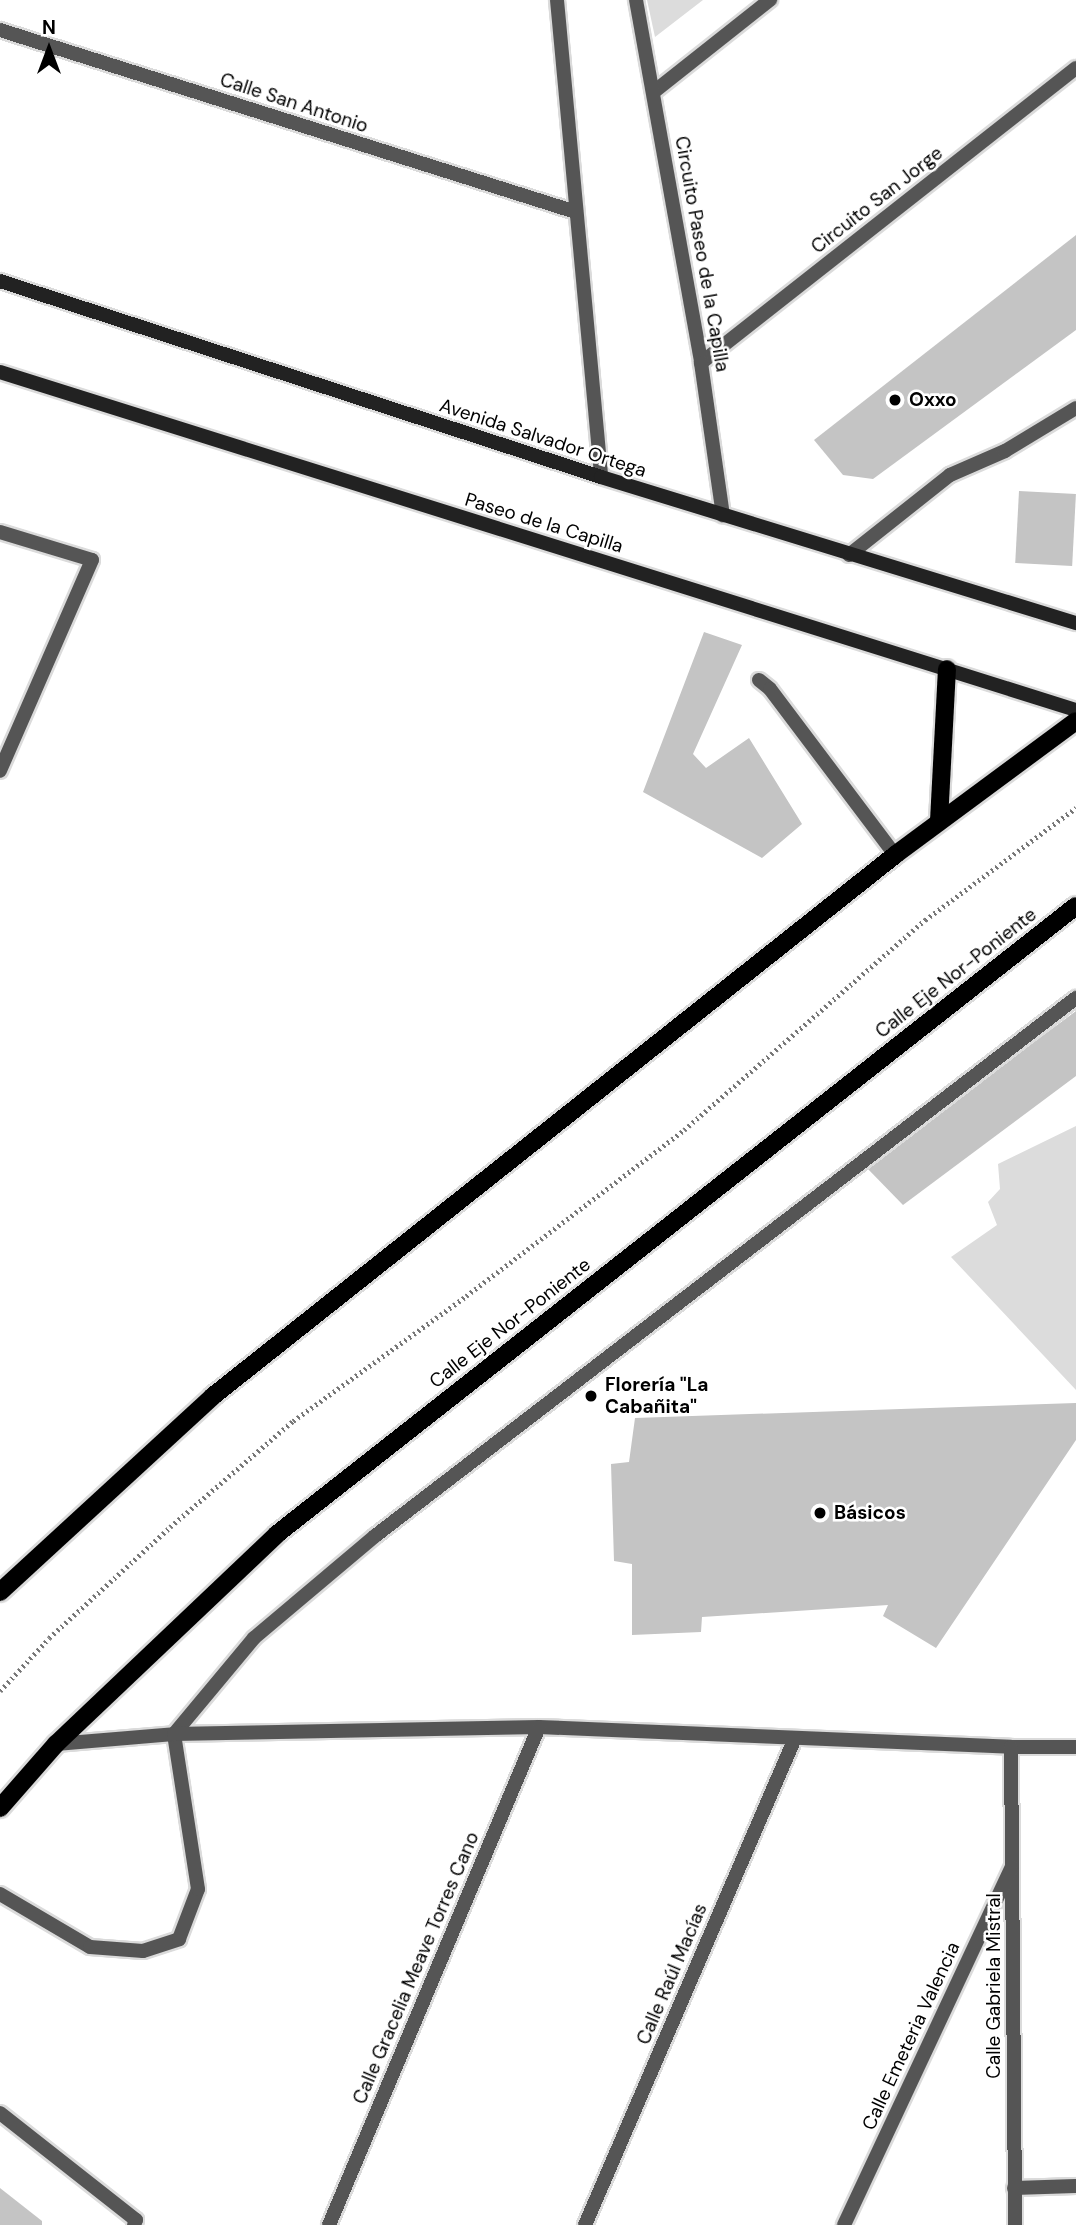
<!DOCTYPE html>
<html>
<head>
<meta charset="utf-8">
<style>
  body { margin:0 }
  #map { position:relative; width:1076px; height:2225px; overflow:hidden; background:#fff; font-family:"DM Sans",sans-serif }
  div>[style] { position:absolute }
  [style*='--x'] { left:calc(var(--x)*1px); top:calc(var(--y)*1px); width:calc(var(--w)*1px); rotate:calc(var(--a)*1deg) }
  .green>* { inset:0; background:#dcdcdc }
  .building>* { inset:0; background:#c4c4c4; transform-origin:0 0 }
  .path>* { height:4.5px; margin-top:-2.25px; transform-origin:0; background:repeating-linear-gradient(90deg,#777 0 2px,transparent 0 5.5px) }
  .roads { filter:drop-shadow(2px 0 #dbdbdb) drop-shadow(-2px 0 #dbdbdb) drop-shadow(0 2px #dbdbdb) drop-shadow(0 -2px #dbdbdb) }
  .service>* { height:14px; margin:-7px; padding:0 7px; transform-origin:7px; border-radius:7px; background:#555 }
  .pedestrian>* { height:14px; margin:-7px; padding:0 7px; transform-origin:7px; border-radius:7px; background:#555 }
  .minor>* { height:14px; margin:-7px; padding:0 7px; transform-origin:7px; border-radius:7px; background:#555 }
  .tertiary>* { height:14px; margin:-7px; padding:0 7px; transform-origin:7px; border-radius:7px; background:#555 }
  .secondary>* { height:14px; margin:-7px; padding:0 7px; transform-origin:7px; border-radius:7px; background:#222 }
  .primary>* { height:18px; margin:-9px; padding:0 9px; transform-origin:9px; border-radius:9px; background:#000 }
  .dots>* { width:19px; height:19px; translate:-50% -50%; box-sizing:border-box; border:4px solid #fff; border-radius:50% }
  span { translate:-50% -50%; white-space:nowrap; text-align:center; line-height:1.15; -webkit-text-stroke:5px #fff; paint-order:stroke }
  .street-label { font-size:19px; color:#000 }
  .poi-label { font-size:19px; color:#000; font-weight:700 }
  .left { translate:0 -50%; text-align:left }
  .north { position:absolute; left:14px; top:14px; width:70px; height:70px; -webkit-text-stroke:5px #fff; paint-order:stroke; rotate:0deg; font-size:19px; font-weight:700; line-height:28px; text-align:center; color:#000 }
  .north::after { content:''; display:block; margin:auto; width:24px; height:32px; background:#000; clip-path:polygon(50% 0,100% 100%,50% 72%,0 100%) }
</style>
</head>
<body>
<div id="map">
  <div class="green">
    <i style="clip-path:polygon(647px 0,703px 0,655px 37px)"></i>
    <i style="clip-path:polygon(1076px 1126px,1076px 1390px,951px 1257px,997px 1225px,988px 1202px,1000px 1189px,998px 1164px)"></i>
  </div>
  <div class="building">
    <i style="clip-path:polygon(1076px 235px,1076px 330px,873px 479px,843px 475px,814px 440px)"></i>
    <i style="left:1019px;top:491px;width:57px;height:72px;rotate:3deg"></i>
    <i style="clip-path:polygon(704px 632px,742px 645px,693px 754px,706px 768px,749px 738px,802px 824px,762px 858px,643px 792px)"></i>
    <i style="clip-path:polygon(1076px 1011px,1076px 1076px,903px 1205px,866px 1167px)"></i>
    <i style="clip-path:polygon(1076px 1403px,1076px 1440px,936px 1648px,883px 1616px,888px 1605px,702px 1617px,701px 1632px,632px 1635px,632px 1564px,614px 1561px,611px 1464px,629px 1462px,635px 1418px)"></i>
    <i style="clip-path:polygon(0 2188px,42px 2221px,42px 2225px,0 2225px)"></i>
  </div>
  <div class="path">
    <i style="--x:0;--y:1691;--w:72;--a:-47.2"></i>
    <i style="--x:49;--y:1638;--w:164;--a:-42.5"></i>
    <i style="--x:170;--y:1527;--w:162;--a:-40.8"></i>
    <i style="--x:293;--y:1421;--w:213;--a:-35.8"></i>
    <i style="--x:466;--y:1296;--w:274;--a:-37.3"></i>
    <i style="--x:684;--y:1130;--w:320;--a:-41.1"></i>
    <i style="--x:925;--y:920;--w:188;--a:-36.6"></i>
  </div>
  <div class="roads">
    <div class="service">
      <i style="--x:849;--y:555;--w:129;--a:-38.4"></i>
      <i style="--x:950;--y:475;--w:60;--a:-23.6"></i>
      <i style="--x:1005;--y:451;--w:83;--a:-31.2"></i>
      <i style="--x:759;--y:680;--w:14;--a:39"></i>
      <i style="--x:770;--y:689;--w:208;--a:53"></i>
      <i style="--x:0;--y:1894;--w:104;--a:30.5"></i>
      <i style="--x:90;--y:1947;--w:53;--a:4.3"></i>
      <i style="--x:143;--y:1951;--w:38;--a:-18"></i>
      <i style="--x:179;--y:1939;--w:53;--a:-69.2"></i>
      <i style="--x:198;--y:1889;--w:157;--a:-98.8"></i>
      <i style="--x:0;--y:2113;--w:173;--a:38.2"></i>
      <i style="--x:136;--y:2220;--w:5;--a:112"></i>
    </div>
    <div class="pedestrian">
      <i style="--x:1014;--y:2188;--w:62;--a:-1.8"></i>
    </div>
    <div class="minor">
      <i style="--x:0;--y:30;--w:604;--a:17.54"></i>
      <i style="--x:655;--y:91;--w:147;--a:-38.4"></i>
      <i style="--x:701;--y:363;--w:477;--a:-38.2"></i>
      <i style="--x:0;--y:532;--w:96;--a:16.9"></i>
      <i style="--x:92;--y:560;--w:230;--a:113.6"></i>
      <i style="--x:174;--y:1734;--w:125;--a:-50.2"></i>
      <i style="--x:254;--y:1638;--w:158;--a:-40.1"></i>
      <i style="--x:375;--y:1536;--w:884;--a:-37.51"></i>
      <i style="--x:56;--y:1744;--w:118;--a:-4.8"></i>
      <i style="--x:174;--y:1734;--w:365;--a:-1.1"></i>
      <i style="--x:539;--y:1727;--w:472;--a:2.4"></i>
      <i style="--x:1011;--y:1747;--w:65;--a:0"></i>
      <i style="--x:1011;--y:1747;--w:478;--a:89.5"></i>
      <i style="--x:329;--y:2225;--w:540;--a:-67.14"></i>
      <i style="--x:585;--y:2225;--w:530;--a:-66.67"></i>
      <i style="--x:844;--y:2225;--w:394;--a:-64.9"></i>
    </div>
    <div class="tertiary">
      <i style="--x:557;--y:0;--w:479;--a:84.7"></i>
      <i style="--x:636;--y:0;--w:369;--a:79.8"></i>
      <i style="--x:701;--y:363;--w:154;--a:81.8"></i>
    </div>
    <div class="secondary">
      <i style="--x:0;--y:281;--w:632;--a:18.06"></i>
      <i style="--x:601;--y:477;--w:497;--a:17.1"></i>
      <i style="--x:0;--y:372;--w:1128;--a:17.44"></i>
    </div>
    <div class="primary">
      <i style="--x:939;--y:821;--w:152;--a:-87"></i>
      <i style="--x:0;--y:1592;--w:289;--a:-42.6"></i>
      <i style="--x:213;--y:1396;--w:871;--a:-38.42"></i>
      <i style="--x:895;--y:855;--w:225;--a:-36.5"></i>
      <i style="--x:0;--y:1808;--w:85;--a:-48.8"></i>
      <i style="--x:56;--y:1744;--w:305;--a:-43.5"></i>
      <i style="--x:277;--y:1534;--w:1016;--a:-38.17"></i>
    </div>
  </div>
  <div class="dots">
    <i style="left:895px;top:400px;background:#000"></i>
    <i style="left:591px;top:1396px;background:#000"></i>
    <i style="left:820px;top:1513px;background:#000"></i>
  </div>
  <div class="street-label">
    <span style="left:294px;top:103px;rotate:18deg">Calle San Antonio</span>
    <span style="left:877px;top:200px;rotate:-38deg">Circuito San Jorge</span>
    <span style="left:702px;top:254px;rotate:80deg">Circuito Paseo de la Capilla</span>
    <span style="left:543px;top:438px;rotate:18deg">Avenida Salvador Ortega</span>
    <span style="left:544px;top:523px;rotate:17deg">Paseo de la Capilla</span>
    <span style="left:956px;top:973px;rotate:-38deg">Calle Eje Nor-Poniente</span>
    <span style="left:510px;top:1323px;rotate:-38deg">Calle Eje Nor-Poniente</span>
    <span style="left:416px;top:1968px;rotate:-67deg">Calle Gracelia Meave Torres Cano</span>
    <span style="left:672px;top:1974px;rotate:-67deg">Calle Raúl Macías</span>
    <span style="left:994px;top:1986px;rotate:-90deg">Calle Gabriela Mistral</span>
    <span style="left:911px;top:2036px;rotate:-65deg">Calle Emeteria Valencia</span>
  </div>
  <div class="poi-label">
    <span class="left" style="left:909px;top:400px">Oxxo</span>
    <span class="left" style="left:605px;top:1396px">Florería "La<br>Cabañita"</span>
    <span class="left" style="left:834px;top:1513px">Básicos</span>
  </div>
  <div class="north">N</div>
</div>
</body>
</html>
